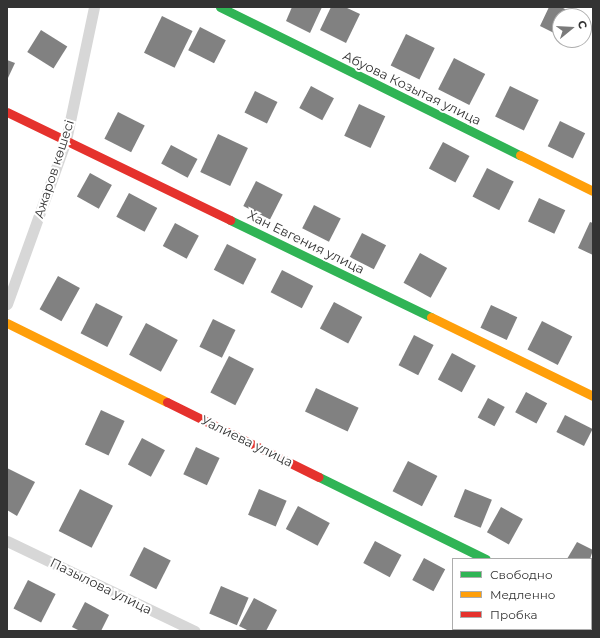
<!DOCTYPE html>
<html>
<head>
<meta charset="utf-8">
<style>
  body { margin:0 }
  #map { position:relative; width:600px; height:638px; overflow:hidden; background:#fff; font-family:Montserrat,sans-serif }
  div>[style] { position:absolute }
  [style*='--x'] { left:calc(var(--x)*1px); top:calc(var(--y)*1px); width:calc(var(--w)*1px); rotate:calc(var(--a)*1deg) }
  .building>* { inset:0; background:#818181; transform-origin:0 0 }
  .street>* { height:11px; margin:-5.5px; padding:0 5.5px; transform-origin:5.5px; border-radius:5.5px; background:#d7d7d7 }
  .fast>* { height:9px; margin:-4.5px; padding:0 4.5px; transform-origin:4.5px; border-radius:4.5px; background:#30b455 }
  .slow>* { height:9px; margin:-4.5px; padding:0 4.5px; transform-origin:4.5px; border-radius:4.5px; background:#ff9f0a }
  .jam>* { height:9px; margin:-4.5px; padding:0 4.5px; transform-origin:4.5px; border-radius:4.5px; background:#e5322d }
  span { translate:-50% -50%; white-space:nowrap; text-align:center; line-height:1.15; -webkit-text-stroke:4px #fff; paint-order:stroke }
  .street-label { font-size:13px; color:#333 }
  .frame { position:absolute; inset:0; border:8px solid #333; pointer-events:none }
  .legend { position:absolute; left:452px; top:558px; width:140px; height:72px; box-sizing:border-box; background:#fff; border:1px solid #adadad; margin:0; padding:5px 7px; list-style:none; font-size:12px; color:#333 }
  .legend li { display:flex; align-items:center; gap:8px; height:20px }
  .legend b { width:20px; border:1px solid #adadad }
  .north { position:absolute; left:552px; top:8px; width:40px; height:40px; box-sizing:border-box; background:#fff; border:1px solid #adadad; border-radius:50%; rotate:72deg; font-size:11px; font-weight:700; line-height:16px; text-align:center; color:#333 }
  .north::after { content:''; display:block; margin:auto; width:14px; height:18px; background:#7a7a7a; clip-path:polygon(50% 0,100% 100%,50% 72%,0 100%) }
</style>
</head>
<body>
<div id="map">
  <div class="building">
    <i style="clip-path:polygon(292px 7px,322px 7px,310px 33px,286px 21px)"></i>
    <i style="clip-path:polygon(331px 7px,345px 7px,360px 14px,346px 43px,320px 30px)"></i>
    <i style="clip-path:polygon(549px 7px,561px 7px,573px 13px,572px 16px,560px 16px,560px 36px,540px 26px)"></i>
    <i style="left:162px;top:16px;width:34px;height:41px;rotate:26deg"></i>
    <i style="left:200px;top:27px;width:29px;height:26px;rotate:27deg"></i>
    <i style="left:41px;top:30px;width:31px;height:26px;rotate:32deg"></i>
    <i style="left:406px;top:34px;width:32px;height:35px;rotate:26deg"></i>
    <i style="left:454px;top:58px;width:35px;height:35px;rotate:27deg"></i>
    <i style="clip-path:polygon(7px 60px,15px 63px,7px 80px)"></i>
    <i style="left:311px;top:86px;width:26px;height:25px;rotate:28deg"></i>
    <i style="left:510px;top:86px;width:32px;height:34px;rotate:26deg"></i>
    <i style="left:255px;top:91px;width:25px;height:24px;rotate:26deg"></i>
    <i style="left:359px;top:104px;width:29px;height:35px;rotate:25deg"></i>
    <i style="left:118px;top:112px;width:30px;height:30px;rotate:27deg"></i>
    <i style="left:560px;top:121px;width:28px;height:28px;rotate:26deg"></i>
    <i style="left:218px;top:134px;width:33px;height:42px;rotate:25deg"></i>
    <i style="left:443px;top:142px;width:30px;height:30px;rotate:28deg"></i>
    <i style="left:171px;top:145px;width:30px;height:21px;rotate:28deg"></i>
    <i style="left:487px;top:168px;width:30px;height:32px;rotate:27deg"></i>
    <i style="left:90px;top:173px;width:25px;height:27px;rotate:29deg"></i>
    <i style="left:256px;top:181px;width:30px;height:28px;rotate:27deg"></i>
    <i style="left:129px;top:193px;width:32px;height:27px;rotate:28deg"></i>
    <i style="left:539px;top:198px;width:29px;height:26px;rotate:25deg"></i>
    <i style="left:314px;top:205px;width:30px;height:26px;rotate:27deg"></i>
    <i style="clip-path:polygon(590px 222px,593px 223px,593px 255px,578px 248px)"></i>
    <i style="left:175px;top:223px;width:27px;height:26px;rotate:28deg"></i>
    <i style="left:362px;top:233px;width:27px;height:27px;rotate:27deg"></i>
    <i style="left:227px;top:244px;width:33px;height:29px;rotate:27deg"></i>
    <i style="left:420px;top:253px;width:31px;height:34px;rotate:29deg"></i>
    <i style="left:282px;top:270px;width:35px;height:25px;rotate:27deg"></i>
    <i style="left:58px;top:276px;width:25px;height:38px;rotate:29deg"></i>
    <i style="left:334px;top:302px;width:32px;height:30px;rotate:28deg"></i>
    <i style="left:96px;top:303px;width:30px;height:34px;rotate:27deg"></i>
    <i style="left:491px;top:305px;width:29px;height:25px;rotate:25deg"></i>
    <i style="left:213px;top:319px;width:25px;height:31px;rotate:26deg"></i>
    <i style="left:542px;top:321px;width:34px;height:32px;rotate:27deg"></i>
    <i style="left:146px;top:323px;width:36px;height:36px;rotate:28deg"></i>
    <i style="left:414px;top:335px;width:22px;height:34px;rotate:27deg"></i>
    <i style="left:452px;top:353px;width:27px;height:30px;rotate:28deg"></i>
    <i style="left:229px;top:356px;width:28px;height:41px;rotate:27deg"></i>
    <i style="left:316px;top:388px;width:47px;height:26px;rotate:25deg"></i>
    <i style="left:526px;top:392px;width:24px;height:23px;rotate:28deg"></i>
    <i style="left:488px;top:398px;width:19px;height:22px;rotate:28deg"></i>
    <i style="left:101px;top:410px;width:26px;height:38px;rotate:25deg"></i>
    <i style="left:565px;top:415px;width:31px;height:19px;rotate:27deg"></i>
    <i style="left:142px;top:438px;width:26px;height:30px;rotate:28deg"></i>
    <i style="left:196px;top:447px;width:26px;height:30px;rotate:25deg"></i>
    <i style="left:408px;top:461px;width:33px;height:34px;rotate:27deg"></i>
    <i style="clip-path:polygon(7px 468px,35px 482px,17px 516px,7px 510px)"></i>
    <i style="left:80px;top:489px;width:37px;height:47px;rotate:27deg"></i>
    <i style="left:259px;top:489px;width:30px;height:28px;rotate:23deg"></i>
    <i style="left:465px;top:489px;width:29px;height:30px;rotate:22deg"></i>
    <i style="left:298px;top:506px;width:36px;height:26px;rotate:28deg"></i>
    <i style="left:501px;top:507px;width:25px;height:29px;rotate:29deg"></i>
    <i style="left:375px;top:541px;width:30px;height:25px;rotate:28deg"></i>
    <i style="clip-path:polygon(577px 542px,593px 550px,590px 559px,567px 559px)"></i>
    <i style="left:144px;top:547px;width:30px;height:32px;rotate:27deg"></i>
    <i style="left:424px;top:558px;width:24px;height:25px;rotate:28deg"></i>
    <i style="left:28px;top:580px;width:31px;height:32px;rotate:27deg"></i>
    <i style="left:221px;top:586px;width:30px;height:30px;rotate:23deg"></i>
    <i style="clip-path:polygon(254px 598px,277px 610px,266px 631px,249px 631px,239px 626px)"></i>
    <i style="clip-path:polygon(85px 602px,109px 615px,101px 631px,80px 631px,72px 627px)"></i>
    <i style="clip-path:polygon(528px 629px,559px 629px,527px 631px)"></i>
  </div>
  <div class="street">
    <i style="--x:7;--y:304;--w:174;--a:-70.2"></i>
    <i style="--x:66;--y:140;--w:136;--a:-78.1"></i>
    <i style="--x:7;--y:541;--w:208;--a:25.6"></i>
    <i style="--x:591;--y:611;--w:2;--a:27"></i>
  </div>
  <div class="fast">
    <i style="--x:220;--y:7;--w:335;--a:26.3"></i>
    <i style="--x:230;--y:220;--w:223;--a:25.8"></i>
    <i style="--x:319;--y:477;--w:186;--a:26.2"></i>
  </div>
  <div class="slow">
    <i style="--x:520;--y:155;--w:81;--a:26.3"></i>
    <i style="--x:431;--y:317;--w:180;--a:26"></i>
    <i style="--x:7;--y:323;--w:178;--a:26.3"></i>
  </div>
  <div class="jam">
    <i style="--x:7;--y:112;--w:248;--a:25.8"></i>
    <i style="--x:167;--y:402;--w:169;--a:26.3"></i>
  </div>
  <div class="street-label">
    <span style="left:412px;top:88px;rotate:26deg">Абуова Козытая улица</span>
    <span style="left:54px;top:169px;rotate:-72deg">Ажаров көшесі</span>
    <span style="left:306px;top:242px;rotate:26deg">Хан Евгения улица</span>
    <span style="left:247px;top:441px;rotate:26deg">Уалиева улица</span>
    <span style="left:101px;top:586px;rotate:26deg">Пазылова улица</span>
  </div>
  <div class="frame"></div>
  <ul class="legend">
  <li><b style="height:5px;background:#30b455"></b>Свободно</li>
  <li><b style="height:5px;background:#ff9f0a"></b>Медленно</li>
  <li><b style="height:5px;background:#e5322d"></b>Пробка</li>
  </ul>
  <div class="north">С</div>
</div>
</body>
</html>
